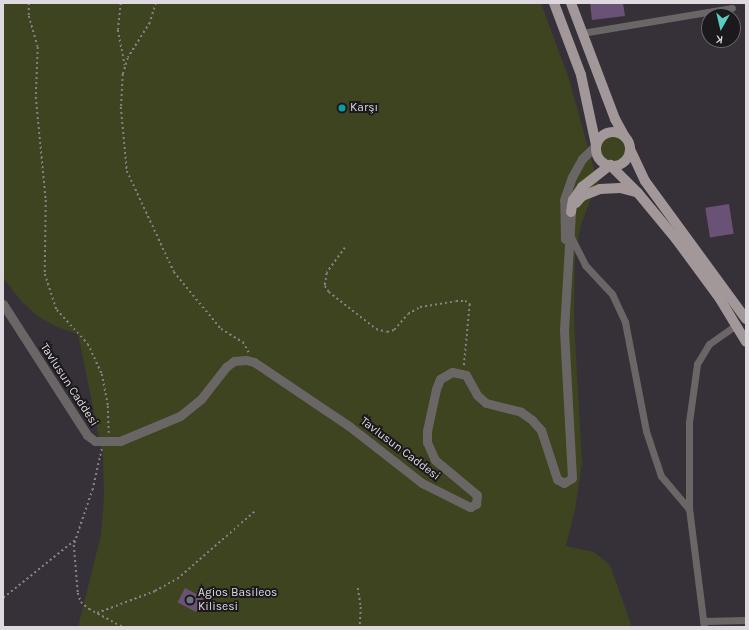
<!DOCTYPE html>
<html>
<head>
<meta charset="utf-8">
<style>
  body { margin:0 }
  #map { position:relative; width:749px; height:630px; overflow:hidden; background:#363038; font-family:Karla,sans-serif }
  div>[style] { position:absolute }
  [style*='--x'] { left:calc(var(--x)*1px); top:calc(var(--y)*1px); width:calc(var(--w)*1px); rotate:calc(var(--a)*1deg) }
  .green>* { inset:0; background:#3d441f }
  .round { border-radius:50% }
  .building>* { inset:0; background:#695275; transform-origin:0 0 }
  .path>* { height:1.5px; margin-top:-0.75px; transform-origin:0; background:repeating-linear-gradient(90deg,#868187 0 2px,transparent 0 5px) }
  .minor>* { height:7px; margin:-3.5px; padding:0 3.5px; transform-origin:3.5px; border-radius:3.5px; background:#6b6666 }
  .tertiary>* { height:9px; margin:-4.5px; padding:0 4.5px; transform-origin:4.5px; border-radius:4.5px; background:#6b6666 }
  .primary>* { height:10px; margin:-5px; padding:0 5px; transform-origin:5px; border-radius:5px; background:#a39899 }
  .primary>.ring { margin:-5px; padding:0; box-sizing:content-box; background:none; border:10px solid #a39899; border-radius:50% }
  .dots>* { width:11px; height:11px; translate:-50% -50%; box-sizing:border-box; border:2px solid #1c191d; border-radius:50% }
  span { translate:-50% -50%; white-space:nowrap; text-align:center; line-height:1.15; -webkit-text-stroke:4px #1c191d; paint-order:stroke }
  .poi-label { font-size:12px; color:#ddd9de }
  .left { translate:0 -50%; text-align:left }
  .street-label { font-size:12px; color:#ddd9de }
  .frame { position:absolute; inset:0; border:4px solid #ddd9de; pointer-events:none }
  .north { position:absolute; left:701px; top:8px; width:40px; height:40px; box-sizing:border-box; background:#1c191d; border:1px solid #69666a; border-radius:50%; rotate:188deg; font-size:11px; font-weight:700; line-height:16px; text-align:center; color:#ddd9de }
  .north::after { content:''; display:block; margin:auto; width:14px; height:18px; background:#58cec0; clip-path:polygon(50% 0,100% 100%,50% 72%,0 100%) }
</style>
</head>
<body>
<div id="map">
  <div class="green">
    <i style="clip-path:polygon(3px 3px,541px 3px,569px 79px,601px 194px,591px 198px,581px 225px,575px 254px,574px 319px,582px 463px,575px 510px,566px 546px,594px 552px,610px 565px,632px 627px,78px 627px,101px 535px,104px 496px,103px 457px,78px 334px,57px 327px,39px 317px,23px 303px,3px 278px)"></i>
    <i class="round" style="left:598px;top:135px;width:28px;height:28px"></i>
  </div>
  <div class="building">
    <i style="clip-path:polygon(590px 3px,623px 3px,625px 16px,592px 20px)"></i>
    <i style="left:729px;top:204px;width:30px;height:24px;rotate:81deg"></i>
    <i style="left:185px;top:588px;width:21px;height:16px;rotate:28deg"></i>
  </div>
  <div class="path">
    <i style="--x:29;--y:3;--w:13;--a:90"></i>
    <i style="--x:29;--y:16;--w:32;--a:74"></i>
    <i style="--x:38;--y:47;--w:50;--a:92.3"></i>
    <i style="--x:36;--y:97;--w:103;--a:84.5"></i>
    <i style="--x:46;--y:200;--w:74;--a:90.8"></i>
    <i style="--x:45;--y:274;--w:38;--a:72"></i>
    <i style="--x:57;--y:310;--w:46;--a:47.6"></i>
    <i style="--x:88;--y:344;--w:33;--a:65"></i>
    <i style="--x:102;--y:374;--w:33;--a:79"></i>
    <i style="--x:108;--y:406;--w:27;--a:88"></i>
    <i style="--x:121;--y:3;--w:27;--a:96"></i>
    <i style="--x:118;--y:30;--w:36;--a:79"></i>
    <i style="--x:156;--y:3;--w:21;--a:107"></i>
    <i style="--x:150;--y:23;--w:41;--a:122.2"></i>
    <i style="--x:128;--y:58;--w:17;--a:107"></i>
    <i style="--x:123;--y:74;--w:33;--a:93"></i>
    <i style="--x:121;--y:107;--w:64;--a:84.6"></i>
    <i style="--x:127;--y:171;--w:111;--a:65"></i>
    <i style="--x:174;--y:272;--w:74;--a:50.5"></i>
    <i style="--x:221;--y:329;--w:26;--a:31"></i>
    <i style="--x:243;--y:342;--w:13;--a:61"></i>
    <i style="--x:345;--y:248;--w:31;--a:126"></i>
    <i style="--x:327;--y:273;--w:13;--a:99"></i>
    <i style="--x:325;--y:286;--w:7;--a:56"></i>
    <i style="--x:329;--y:292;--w:60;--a:38.2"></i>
    <i style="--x:376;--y:329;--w:11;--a:15"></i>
    <i style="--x:387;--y:332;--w:7;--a:-16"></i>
    <i style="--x:394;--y:330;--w:21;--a:-49"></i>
    <i style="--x:408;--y:314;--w:14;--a:-30"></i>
    <i style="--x:420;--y:307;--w:36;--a:-9"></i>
    <i style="--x:456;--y:301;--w:9;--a:0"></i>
    <i style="--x:465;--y:301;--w:6;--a:31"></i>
    <i style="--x:470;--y:304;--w:62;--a:95.5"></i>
    <i style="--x:102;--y:449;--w:41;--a:102.7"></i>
    <i style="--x:93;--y:489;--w:59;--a:108.7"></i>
    <i style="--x:74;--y:545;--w:48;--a:85.2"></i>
    <i style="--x:78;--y:593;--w:9;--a:72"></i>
    <i style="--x:81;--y:602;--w:11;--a:41"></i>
    <i style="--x:89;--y:609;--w:38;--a:28"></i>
    <i style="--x:358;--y:588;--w:19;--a:81"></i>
    <i style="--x:361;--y:607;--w:20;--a:93"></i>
    <i style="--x:3;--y:598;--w:92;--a:-38.9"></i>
    <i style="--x:97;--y:613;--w:62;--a:-20.8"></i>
    <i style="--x:155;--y:591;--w:25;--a:-29"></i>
    <i style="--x:177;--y:579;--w:105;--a:-41.1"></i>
  </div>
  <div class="minor">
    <i style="--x:582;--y:33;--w:152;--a:-9.5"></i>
    <i style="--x:570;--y:235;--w:34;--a:63"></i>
    <i style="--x:585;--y:265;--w:40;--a:47"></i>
    <i style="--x:612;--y:294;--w:31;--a:65"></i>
    <i style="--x:625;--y:322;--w:111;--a:79.1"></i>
    <i style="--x:646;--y:431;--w:47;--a:71.6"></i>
    <i style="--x:661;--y:476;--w:43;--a:49.7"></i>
    <i style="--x:703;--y:621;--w:43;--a:-1.3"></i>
    <i style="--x:704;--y:627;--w:119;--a:-97.2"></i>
    <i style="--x:689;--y:509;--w:87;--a:-90"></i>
    <i style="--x:689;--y:422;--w:59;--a:-82.1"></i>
    <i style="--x:697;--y:364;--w:23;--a:-59"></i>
    <i style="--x:709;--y:344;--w:32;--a:-35"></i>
  </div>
  <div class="tertiary">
    <i style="--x:565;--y:239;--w:39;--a:-91"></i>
    <i style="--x:564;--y:200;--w:24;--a:-71"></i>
    <i style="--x:572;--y:177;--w:21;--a:-61"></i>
    <i style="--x:582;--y:159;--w:20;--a:-45"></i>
    <i style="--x:3;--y:304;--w:156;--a:57.3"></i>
    <i style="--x:87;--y:435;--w:10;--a:37"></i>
    <i style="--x:95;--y:441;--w:25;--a:0"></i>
    <i style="--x:120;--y:441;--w:65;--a:-22.6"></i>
    <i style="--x:180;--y:416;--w:27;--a:-39"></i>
    <i style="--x:201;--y:399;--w:41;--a:-52"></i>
    <i style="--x:226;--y:367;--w:10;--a:-37"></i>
    <i style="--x:234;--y:361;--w:12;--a:-5"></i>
    <i style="--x:246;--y:360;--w:8;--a:14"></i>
    <i style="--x:254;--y:362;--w:115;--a:34"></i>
    <i style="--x:349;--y:426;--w:93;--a:38"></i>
    <i style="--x:422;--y:483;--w:54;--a:26.6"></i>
    <i style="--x:470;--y:507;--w:7;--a:-27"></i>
    <i style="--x:476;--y:504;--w:9;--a:-84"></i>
    <i style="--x:477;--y:495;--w:55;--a:-140.2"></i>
    <i style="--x:435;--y:460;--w:20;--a:-114"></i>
    <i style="--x:427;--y:442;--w:11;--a:-90"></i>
    <i style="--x:427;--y:431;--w:43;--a:-77.9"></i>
    <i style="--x:436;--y:389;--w:11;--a:-68"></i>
    <i style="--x:440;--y:379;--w:14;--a:-30"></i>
    <i style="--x:452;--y:372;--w:14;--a:12"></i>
    <i style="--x:466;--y:375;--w:23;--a:61"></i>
    <i style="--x:477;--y:395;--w:12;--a:42"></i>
    <i style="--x:486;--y:403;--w:36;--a:14"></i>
    <i style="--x:521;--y:412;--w:14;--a:36"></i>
    <i style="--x:532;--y:420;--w:13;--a:48"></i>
    <i style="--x:541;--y:430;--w:52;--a:71.9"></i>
    <i style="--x:557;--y:479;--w:8;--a:30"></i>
    <i style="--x:564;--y:483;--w:9;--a:-32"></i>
    <i style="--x:572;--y:478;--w:148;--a:-93.1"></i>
    <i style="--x:564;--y:330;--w:118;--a:-86.6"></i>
  </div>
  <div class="primary">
    <i style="--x:554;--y:3;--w:77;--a:69.4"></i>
    <i style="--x:581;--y:75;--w:72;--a:77.9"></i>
    <i style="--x:571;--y:3;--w:124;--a:69.2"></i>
    <i style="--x:615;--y:119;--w:21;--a:61"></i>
    <i class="ring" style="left:596px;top:132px;width:24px;height:24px"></i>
    <i style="--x:630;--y:149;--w:35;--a:65"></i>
    <i style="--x:645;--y:181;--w:171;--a:53.8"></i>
    <i style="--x:576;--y:203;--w:9;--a:-49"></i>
    <i style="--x:582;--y:196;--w:19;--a:-21"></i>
    <i style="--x:600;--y:189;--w:20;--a:-3"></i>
    <i style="--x:620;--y:188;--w:16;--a:14"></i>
    <i style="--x:571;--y:212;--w:12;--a:-81"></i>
    <i style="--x:573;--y:200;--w:16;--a:-55"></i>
    <i style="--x:582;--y:187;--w:36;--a:-38"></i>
    <i style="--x:610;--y:165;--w:40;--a:45"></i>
    <i style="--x:638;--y:193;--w:60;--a:50.4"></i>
    <i style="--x:676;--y:239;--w:74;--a:53.7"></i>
    <i style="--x:720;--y:299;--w:50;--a:58.8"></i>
  </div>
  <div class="dots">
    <i style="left:342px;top:108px;background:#0f9aa8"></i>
    <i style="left:190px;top:600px;background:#6b7280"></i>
  </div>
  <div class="poi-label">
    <span class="left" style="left:350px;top:108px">Karşı</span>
    <span class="left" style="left:198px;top:600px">Agios Basileos<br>Kilisesi</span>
  </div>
  <div class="street-label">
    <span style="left:69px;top:385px;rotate:57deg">Tavlusun Caddesi</span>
    <span style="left:400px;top:449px;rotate:37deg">Tavlusun Caddesi</span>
  </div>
  <div class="frame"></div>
  <div class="north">K</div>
</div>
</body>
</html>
